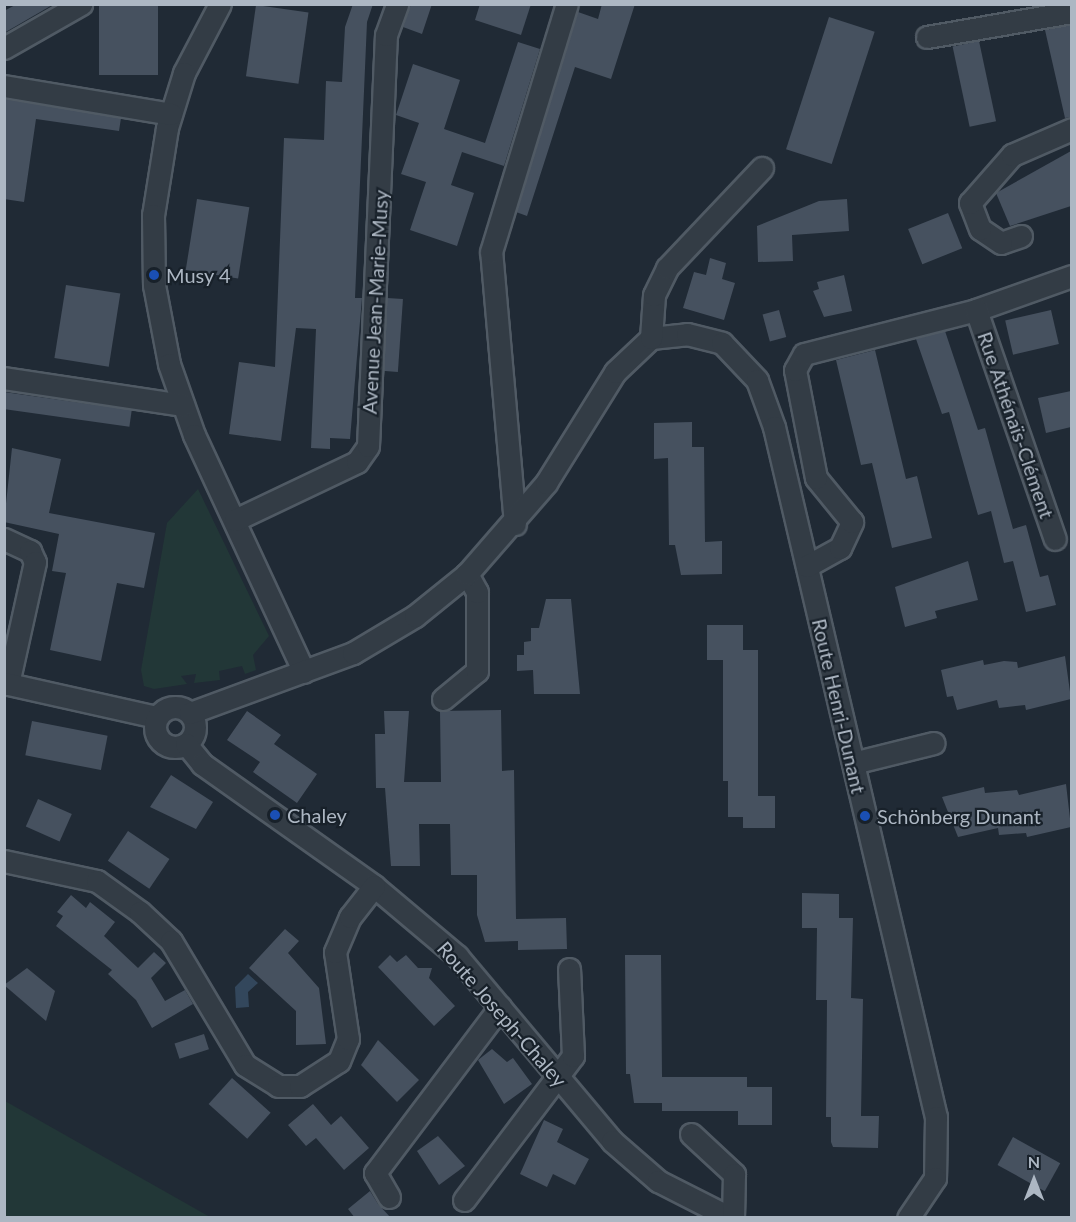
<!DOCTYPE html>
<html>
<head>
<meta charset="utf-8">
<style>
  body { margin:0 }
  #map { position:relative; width:1076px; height:1222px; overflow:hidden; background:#202a35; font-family:Lato,sans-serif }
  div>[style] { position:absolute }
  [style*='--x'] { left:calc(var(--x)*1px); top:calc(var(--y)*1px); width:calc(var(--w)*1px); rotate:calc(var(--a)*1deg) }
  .green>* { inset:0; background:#223737 }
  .water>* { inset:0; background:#33475c }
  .building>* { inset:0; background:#46515f; transform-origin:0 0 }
  .roads { filter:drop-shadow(2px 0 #505a64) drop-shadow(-2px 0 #505a64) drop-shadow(0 2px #505a64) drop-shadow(0 -2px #505a64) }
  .minor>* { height:21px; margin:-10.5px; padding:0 10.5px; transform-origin:10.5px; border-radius:10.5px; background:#333c45 }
  .minor>.ring { margin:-10.5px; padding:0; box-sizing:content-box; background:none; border:21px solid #333c45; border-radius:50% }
  .dots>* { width:16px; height:16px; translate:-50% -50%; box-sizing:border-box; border:3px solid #18212a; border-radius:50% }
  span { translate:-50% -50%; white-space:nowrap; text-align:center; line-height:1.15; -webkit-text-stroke:4.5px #18212a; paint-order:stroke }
  .poi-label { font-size:20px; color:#adb7c3 }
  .left { translate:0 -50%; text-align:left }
  .street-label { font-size:20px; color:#adb7c3 }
  .frame { position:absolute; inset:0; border:6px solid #adb7c3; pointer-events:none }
  .north { position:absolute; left:1004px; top:1150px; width:60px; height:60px; -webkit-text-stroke:4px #18212a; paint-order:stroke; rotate:0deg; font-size:16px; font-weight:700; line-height:24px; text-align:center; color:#adb7c3 }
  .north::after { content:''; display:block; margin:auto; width:21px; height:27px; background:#adb7c3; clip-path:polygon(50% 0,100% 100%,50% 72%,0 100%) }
</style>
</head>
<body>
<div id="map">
  <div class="green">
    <i style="clip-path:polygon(198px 489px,269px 636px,253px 655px,256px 670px,245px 674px,242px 666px,219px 671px,220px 680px,194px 683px,196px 674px,181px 676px,187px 684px,154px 689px,144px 686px,141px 670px,167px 523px)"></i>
    <i style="clip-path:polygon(5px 1101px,210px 1217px,5px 1217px)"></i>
  </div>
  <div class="water">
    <i style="clip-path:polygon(248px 974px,258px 983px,248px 992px,249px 1007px,236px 1008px,235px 987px)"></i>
  </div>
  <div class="building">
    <i style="clip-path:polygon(17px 4px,54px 4px,4px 33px,4px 11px)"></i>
    <i style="left:99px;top:4px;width:59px;height:71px"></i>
    <i style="clip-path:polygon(353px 4px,373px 4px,367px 22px,355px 298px,362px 298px,350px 439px,330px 438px,330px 449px,311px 448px,316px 329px,296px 328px,281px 441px,229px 434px,239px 362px,275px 367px,284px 138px,324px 140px,326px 81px,342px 82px,345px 27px)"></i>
    <i style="clip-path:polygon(411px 4px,432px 4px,422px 34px,403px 27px)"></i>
    <i style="clip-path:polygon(480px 4px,531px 4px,521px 35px,475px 20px)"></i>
    <i style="clip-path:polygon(602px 4px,635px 4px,611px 79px,575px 67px,527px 216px,516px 212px,578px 12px,598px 19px)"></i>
    <i style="left:256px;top:5px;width:53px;height:72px;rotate:8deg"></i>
    <i style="left:829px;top:17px;width:48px;height:139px;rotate:18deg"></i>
    <i style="clip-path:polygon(1071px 25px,1071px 117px,1065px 118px,1045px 30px)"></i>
    <i style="left:979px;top:41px;width:82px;height:27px;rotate:78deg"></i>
    <i style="clip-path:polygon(518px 42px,540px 49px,504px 166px,462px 152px,451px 185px,474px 193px,457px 246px,410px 230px,426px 182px,401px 174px,419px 123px,396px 115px,413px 64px,460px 80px,444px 129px,485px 143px)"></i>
    <i style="clip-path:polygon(4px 99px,121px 118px,119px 131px,36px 119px,24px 202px,4px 199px)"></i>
    <i style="clip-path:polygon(1071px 151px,1071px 206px,1010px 226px,996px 193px)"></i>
    <i style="left:197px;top:199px;width:53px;height:72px;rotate:9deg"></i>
    <i style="clip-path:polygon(847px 199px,849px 231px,792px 235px,793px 261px,758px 262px,757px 226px,819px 201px)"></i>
    <i style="left:948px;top:213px;width:38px;height:43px;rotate:68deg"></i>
    <i style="clip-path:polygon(710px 258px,726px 263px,722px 279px,735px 283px,724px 320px,683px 308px,694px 272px,706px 275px)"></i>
    <i style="clip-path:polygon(844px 275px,852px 311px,824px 317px,813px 291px,819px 289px,817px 282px)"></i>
    <i style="left:66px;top:285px;width:55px;height:74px;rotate:9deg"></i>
    <i style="left:387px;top:298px;width:16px;height:73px;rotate:4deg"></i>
    <i style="left:779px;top:310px;width:28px;height:17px;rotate:75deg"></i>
    <i style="left:1051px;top:310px;width:35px;height:47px;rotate:77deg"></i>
    <i style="clip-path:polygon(945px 331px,978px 430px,985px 428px,1013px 529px,1026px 525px,1040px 577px,1048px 575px,1056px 605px,1026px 612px,1013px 561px,1004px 563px,991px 511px,978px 515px,949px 412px,942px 414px,916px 339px)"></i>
    <i style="clip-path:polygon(875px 350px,906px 479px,917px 476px,932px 538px,892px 548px,872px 463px,861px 465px,836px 360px)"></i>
    <i style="clip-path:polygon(1071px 391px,1071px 427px,1046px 433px,1038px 398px)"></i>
    <i style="left:4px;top:392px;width:129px;height:17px;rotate:8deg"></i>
    <i style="clip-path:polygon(692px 422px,692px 447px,704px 447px,705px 542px,722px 541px,722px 574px,681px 575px,675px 545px,669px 545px,668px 458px,654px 459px,654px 423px)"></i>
    <i style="clip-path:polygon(12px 448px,61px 459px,49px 513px,155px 533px,144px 588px,117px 583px,101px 661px,50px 650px,66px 573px,52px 571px,59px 534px,4px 522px)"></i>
    <i style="clip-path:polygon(968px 561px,978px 600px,935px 611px,937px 618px,905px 627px,895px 587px)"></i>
    <i style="clip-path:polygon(546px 599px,571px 599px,580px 694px,534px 694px,533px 670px,517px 671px,517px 655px,524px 655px,524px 642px,531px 641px,531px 628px,539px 628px)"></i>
    <i style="clip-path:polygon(707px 625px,743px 625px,743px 650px,758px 650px,758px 796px,775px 796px,775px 828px,743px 828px,743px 817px,728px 817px,728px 781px,723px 781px,723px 660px,707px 660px)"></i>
    <i style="clip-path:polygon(1065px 656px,1071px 699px,1026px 710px,1025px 705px,999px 708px,997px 700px,957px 710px,953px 696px,947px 697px,941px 670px,983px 660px,984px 665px,1004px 661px,1017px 662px,1018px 668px)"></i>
    <i style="clip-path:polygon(501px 710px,502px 771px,514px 770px,516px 919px,566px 918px,567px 949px,518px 950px,518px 941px,485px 942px,477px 915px,477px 875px,451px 875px,450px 824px,419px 824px,420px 866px,391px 866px,385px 788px,376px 788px,375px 734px,385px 734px,384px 711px,409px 711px,404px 782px,441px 782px,440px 711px)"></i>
    <i style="clip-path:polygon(247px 711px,281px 735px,274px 744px,317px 774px,297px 803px,253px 772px,260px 762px,227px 740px)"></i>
    <i style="left:32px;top:721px;width:77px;height:35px;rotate:11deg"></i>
    <i style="clip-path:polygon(171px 775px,213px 802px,196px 829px,150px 807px)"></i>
    <i style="clip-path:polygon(1066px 784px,1071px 827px,1027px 837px,1026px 833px,999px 835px,998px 828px,958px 837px,942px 797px,984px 787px,985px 793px,1017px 790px,1019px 795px)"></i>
    <i style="left:38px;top:799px;width:37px;height:30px;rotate:24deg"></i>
    <i style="left:128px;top:831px;width:50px;height:36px;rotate:34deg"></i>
    <i style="clip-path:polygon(802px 893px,839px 894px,839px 918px,853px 918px,851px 998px,863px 999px,861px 1116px,879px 1116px,878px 1148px,833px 1147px,831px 1142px,831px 1117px,826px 1117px,827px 1000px,816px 1000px,817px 928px,802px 928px)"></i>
    <i style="clip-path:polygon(71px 895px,86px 908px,90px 902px,115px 922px,104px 936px,138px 968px,154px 952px,166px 963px,151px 978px,165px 1001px,185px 990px,193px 1004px,152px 1028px,136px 1000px,108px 974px,112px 970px,56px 926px,63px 916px,57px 912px)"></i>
    <i style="clip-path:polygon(285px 929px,299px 941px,288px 953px,319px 988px,326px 1044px,296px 1045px,296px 1011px,249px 968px)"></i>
    <i style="clip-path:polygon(390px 955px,397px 962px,406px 955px,418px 968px,432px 968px,429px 978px,455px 1006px,434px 1026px,378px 967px)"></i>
    <i style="clip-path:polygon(625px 955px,661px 955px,662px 1077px,747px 1077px,747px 1087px,772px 1087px,772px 1125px,738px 1125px,738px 1111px,662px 1111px,662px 1103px,634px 1103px,630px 1074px,626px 1074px)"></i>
    <i style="clip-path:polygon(27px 968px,55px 991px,46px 1021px,4px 985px)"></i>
    <i style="left:204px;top:1034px;width:16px;height:31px;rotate:72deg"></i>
    <i style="clip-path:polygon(378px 1040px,419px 1080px,397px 1102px,361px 1065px)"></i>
    <i style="clip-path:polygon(492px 1049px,507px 1062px,513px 1058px,532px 1084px,504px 1104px,478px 1060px)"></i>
    <i style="left:232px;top:1078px;width:52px;height:35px;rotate:42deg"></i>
    <i style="clip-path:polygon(313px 1104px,331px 1125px,341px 1116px,369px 1148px,344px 1170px,316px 1138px,306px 1146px,288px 1125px)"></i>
    <i style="clip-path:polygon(544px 1120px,563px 1129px,557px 1142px,589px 1159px,575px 1185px,553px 1174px,547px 1187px,520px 1174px)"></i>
    <i style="clip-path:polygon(438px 1136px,465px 1166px,439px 1185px,417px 1151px)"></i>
    <i style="left:1013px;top:1137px;width:54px;height:32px;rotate:29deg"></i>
    <i style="clip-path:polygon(370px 1191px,378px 1204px,391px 1218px,355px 1218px,348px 1209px)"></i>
  </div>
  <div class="roads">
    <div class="minor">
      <i style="--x:220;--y:4;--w:78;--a:117.6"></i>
      <i style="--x:184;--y:73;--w:58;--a:107.2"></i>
      <i style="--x:167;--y:128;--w:88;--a:99.1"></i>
      <i style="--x:153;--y:215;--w:70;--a:89.2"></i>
      <i style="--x:154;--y:285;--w:80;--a:79.2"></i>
      <i style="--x:169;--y:364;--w:75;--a:70.6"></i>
      <i style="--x:194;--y:435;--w:261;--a:65.1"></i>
      <i style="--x:927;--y:37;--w:147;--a:-9.8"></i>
      <i style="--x:4;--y:48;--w:89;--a:-29.7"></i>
      <i style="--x:4;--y:86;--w:169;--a:9.5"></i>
      <i style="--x:1021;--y:236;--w:21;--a:161"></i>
      <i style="--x:1001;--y:243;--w:25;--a:-146"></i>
      <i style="--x:980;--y:229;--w:28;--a:-111"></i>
      <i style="--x:970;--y:203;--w:64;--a:-48.8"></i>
      <i style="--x:1012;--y:155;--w:65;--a:-23.4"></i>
      <i style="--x:976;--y:310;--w:102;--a:-19.5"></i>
      <i style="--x:651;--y:338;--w:36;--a:-6"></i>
      <i style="--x:687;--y:334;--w:36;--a:14"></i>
      <i style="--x:722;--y:343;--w:51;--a:46.6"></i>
      <i style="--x:757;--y:380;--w:50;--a:70.1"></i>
      <i style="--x:774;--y:427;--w:709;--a:76.79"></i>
      <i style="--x:936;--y:1117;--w:61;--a:90.9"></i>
      <i style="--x:935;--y:1178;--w:48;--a:124"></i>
      <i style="--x:4;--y:378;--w:181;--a:8.6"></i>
      <i style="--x:235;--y:520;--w:135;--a:-25.4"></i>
      <i style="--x:357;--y:462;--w:19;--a:-55"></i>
      <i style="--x:368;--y:446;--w:411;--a:-87.5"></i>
      <i style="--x:386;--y:35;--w:33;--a:-70"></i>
      <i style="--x:515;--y:524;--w:273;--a:-95"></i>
      <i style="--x:491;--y:252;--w:259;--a:-73"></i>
      <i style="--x:4;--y:539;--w:29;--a:25"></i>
      <i style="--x:30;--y:551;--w:12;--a:66"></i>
      <i style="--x:35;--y:562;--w:125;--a:102.5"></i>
      <i style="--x:807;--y:566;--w:38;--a:-29"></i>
      <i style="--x:840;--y:548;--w:29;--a:-65"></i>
      <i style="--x:852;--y:522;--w:57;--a:-129.3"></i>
      <i style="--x:816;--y:478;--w:110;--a:-101"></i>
      <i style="--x:795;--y:370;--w:18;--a:-61"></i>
      <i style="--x:804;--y:354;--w:178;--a:-14.3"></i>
      <i style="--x:976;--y:310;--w:242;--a:71"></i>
      <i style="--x:4;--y:683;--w:156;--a:12.6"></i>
      <i style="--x:443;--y:699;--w:44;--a:-39.5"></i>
      <i style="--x:477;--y:671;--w:79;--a:-90"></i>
      <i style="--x:477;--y:592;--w:21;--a:-119"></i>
      <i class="ring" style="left:155px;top:707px;width:19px;height:19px"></i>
      <i style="--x:190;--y:713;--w:174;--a:-20.2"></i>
      <i style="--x:353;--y:653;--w:72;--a:-30.8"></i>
      <i style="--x:415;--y:616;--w:67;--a:-38.9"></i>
      <i style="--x:467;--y:574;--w:121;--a:-49"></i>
      <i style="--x:546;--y:483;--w:131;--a:-58.1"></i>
      <i style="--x:615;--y:372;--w:50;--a:-43.4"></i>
      <i style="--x:651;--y:338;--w:43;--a:-86"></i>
      <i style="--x:654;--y:295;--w:30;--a:-64"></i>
      <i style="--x:667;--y:268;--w:138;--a:-46.5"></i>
      <i style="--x:186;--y:744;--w:26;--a:51"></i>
      <i style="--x:202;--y:764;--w:211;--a:35.3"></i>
      <i style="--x:374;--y:886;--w:109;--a:40.1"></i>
      <i style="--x:457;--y:956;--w:241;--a:50"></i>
      <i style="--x:612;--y:1141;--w:61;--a:41"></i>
      <i style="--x:658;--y:1181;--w:82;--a:26.9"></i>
      <i style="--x:853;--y:763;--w:83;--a:-13.9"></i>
      <i style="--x:4;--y:861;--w:95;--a:12.1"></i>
      <i style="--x:97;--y:881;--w:53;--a:35.8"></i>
      <i style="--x:140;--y:912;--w:42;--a:43.1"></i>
      <i style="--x:171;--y:941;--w:144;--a:59.2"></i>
      <i style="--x:245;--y:1065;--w:39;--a:32"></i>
      <i style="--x:278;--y:1086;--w:22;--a:0"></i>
      <i style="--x:300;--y:1086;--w:46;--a:-32.7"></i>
      <i style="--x:339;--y:1061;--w:24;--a:-68"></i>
      <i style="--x:348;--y:1039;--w:88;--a:-98.5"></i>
      <i style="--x:335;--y:952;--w:38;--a:-67"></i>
      <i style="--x:350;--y:917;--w:39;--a:-52"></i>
      <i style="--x:691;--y:1134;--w:59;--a:42.9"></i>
      <i style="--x:734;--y:1174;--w:44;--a:91.3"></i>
      <i style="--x:389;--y:1197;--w:28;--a:-120"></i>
      <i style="--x:375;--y:1173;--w:208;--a:-53"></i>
      <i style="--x:464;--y:1200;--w:181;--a:-52.9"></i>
      <i style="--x:573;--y:1056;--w:87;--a:-92.6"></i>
    </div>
  </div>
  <div class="dots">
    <i style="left:154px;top:275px;background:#1a4fb4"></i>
    <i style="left:275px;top:815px;background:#1a4fb4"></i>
    <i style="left:865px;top:816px;background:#1a4fb4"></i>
  </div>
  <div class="poi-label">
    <span class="left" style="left:166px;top:275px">Musy 4</span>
    <span class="left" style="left:287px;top:815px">Chaley</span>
    <span class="left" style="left:877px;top:816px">Schönberg Dunant</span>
  </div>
  <div class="street-label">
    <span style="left:375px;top:302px;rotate:-87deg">Avenue Jean-Marie-Musy</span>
    <span style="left:1016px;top:425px;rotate:71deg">Rue Athénaïs-Clément</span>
    <span style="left:839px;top:706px;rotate:77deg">Route Henri-Dunant</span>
    <span style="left:502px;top:1014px;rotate:49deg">Route Joseph-Chaley</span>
  </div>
  <div class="frame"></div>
  <div class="north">N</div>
</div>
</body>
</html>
